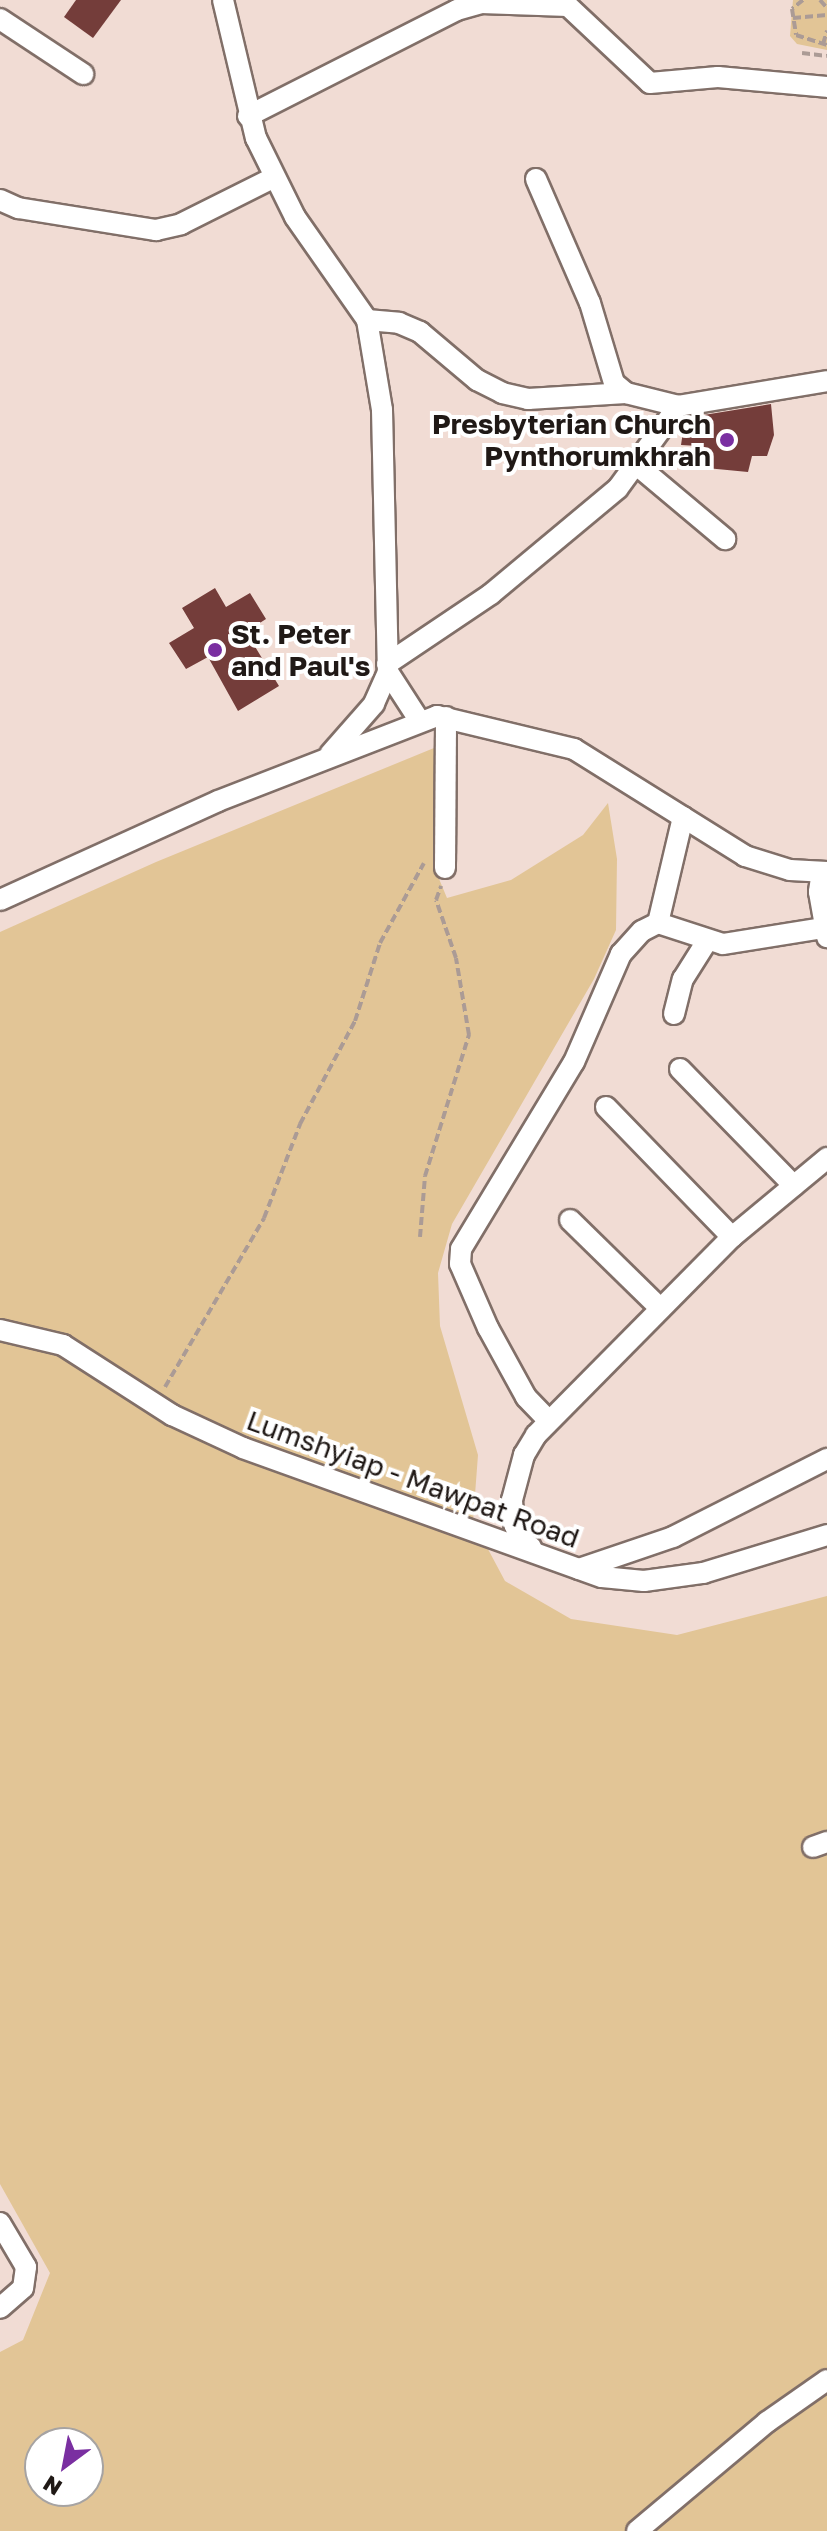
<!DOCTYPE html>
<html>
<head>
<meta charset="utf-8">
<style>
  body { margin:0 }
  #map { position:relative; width:827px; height:2531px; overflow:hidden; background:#f1dcd4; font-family:"Golos Text",sans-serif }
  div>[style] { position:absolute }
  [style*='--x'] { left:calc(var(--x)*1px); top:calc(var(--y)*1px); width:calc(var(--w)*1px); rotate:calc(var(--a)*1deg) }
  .green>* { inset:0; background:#e2c596 }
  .building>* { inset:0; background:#743d3a }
  .path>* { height:4px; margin-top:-2px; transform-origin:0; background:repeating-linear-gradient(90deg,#ab9b95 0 8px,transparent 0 12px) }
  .roads { filter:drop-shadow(2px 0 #816f68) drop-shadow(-2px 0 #816f68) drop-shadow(0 2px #816f68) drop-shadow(0 -2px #816f68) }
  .minor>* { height:20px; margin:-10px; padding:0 10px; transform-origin:10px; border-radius:10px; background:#fff }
  .dots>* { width:22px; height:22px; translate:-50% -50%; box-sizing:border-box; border:4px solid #fff; border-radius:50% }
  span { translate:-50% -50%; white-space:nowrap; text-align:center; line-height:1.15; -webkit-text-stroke:8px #fff; paint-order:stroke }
  .poi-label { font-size:28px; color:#201916; font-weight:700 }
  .right { translate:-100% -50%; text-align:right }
  .left { translate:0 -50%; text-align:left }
  .street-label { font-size:28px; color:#201916 }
  .north { position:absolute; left:24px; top:2427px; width:80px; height:80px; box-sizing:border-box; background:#fff; border:2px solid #a6a3a2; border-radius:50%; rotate:212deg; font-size:22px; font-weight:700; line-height:32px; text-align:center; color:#201916 }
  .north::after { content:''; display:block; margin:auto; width:28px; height:36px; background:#7a2fa1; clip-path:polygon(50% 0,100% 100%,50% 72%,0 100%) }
</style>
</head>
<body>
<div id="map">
  <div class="green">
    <i style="clip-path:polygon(793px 0,827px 0,827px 50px,797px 44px,790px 36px)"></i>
    <i style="clip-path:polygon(evenodd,434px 748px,437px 874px,447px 898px,511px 880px,583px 835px,608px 803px,617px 859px,616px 930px,594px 979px,452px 1224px,438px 1273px,440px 1326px,478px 1455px,473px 1521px,505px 1581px,571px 1619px,677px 1635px,827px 1596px,827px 2531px,0 2531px,0 2352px,23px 2340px,50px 2273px,0 2184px,0 932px,156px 862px,434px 748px,40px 2443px,88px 2443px,88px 2491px,40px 2491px,40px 2443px)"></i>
  </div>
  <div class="building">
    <i style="clip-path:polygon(76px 0,121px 0,93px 38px,64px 17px)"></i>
    <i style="clip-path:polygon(771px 404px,774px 435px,767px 456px,752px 456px,748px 472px,696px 467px,698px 446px,681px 445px,685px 418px)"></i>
    <i style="clip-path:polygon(215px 588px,226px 607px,250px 593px,266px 619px,246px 632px,279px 686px,238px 711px,208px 657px,186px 669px,169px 643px,194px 628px,182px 608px)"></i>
  </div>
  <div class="path">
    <i style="--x:803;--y:0;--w:14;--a:141"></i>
    <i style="--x:792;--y:9;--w:26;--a:81"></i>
    <i style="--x:796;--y:35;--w:33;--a:18"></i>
    <i style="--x:820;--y:0;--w:11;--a:49"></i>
    <i style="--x:793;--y:18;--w:34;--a:-5"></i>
    <i style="--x:823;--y:44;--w:14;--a:-73"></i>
    <i style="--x:802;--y:53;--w:25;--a:7"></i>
    <i style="--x:420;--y:1237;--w:61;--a:-85.3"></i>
    <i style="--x:425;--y:1176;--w:148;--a:-72.7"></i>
    <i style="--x:469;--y:1035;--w:78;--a:-99.6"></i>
    <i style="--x:456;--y:958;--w:61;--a:-109"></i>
    <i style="--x:436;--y:900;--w:15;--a:-70"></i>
    <i style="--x:165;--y:1387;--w:196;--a:-59.6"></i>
    <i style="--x:264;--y:1218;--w:101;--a:-69"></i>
    <i style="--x:300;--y:1124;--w:117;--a:-61.9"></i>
    <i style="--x:355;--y:1021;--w:82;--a:-72.2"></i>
    <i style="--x:380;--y:943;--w:91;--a:-61.2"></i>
  </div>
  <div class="roads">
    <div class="minor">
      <i style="--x:223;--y:0;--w:142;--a:76.6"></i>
      <i style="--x:256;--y:138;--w:88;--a:63.7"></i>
      <i style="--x:295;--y:217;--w:126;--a:55"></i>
      <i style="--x:367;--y:320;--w:91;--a:80.5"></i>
      <i style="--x:382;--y:410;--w:262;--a:88.7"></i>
      <i style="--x:388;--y:672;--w:35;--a:114"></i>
      <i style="--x:374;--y:704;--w:67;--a:131.3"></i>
      <i style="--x:0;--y:19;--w:100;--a:33.5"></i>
      <i style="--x:248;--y:116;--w:234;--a:-26.9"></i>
      <i style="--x:457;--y:10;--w:25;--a:-16"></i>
      <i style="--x:481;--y:3;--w:87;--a:2"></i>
      <i style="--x:568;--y:6;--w:112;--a:43.2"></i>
      <i style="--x:650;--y:83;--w:68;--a:-5"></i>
      <i style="--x:718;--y:77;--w:109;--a:5.2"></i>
      <i style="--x:536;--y:179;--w:135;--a:66.5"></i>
      <i style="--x:590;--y:303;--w:84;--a:73.3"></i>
      <i style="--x:614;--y:383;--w:16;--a:40"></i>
      <i style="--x:626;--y:393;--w:54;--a:14"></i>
      <i style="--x:0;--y:200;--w:20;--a:24"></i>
      <i style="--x:18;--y:208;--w:140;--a:9.1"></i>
      <i style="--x:156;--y:230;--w:26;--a:-13"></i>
      <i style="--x:181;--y:224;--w:103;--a:-26.6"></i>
      <i style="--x:367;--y:320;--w:32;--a:5"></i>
      <i style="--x:399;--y:323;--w:23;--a:23"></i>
      <i style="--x:420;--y:332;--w:75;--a:40.1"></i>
      <i style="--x:477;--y:380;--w:28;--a:27"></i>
      <i style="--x:502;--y:393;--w:27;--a:13"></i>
      <i style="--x:528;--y:399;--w:98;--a:-3.5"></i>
      <i style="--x:638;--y:466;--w:114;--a:40"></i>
      <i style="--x:387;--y:664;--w:125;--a:-33.9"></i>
      <i style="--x:491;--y:594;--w:165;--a:-39.8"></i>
      <i style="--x:618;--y:488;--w:102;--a:-53.8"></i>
      <i style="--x:678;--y:406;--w:151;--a:-9.5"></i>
      <i style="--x:388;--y:672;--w:57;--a:57.1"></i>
      <i style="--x:445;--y:868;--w:151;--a:-89.6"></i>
      <i style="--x:822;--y:872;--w:20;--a:99"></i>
      <i style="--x:819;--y:892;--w:46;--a:79.9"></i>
      <i style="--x:0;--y:900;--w:239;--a:-24.4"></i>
      <i style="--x:218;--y:801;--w:235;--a:-21.2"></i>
      <i style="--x:437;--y:716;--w:141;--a:13.5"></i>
      <i style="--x:574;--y:749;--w:202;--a:32"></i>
      <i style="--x:745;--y:856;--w:47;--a:17.3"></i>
      <i style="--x:790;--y:870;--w:37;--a:3"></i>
      <i style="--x:658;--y:923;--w:109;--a:-76.7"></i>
      <i style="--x:674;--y:1014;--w:36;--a:-76"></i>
      <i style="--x:683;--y:979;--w:45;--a:-57.7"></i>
      <i style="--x:680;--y:1069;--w:163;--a:45.7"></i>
      <i style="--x:606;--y:1107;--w:181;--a:45.9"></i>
      <i style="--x:570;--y:1220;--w:126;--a:44.4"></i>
      <i style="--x:0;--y:1330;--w:65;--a:13.4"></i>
      <i style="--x:63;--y:1345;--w:130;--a:32.7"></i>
      <i style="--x:172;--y:1415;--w:78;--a:24.9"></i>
      <i style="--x:243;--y:1448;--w:381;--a:19.8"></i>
      <i style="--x:602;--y:1577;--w:42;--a:5.4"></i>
      <i style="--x:644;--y:1581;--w:60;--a:-7.7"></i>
      <i style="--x:703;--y:1573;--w:130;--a:-17"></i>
      <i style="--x:549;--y:1421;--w:33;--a:-134"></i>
      <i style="--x:526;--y:1397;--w:79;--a:-118.8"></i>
      <i style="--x:488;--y:1328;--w:70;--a:-113.6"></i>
      <i style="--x:460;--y:1264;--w:15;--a:-86"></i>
      <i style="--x:461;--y:1249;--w:218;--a:-58.9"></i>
      <i style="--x:574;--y:1062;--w:118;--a:-66.5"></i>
      <i style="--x:621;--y:954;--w:31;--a:-48"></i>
      <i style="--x:642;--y:931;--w:18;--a:-27"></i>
      <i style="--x:658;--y:923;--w:68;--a:17.9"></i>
      <i style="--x:723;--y:944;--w:101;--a:-9.1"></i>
      <i style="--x:531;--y:1547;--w:12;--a:-149"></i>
      <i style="--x:521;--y:1541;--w:18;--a:-112"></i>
      <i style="--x:514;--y:1524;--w:24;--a:-95"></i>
      <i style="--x:512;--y:1500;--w:47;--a:-75.1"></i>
      <i style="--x:524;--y:1455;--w:23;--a:-59"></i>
      <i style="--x:536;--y:1435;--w:279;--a:-45.3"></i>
      <i style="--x:732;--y:1237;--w:124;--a:-39.7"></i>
      <i style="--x:579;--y:1569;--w:99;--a:-18.8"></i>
      <i style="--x:673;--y:1537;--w:173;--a:-26.9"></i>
      <i style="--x:813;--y:1847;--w:15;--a:-20"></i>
      <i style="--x:0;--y:2223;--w:51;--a:59.4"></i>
      <i style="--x:26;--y:2267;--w:21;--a:98"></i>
      <i style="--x:23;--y:2288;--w:30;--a:139"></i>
      <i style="--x:637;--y:2531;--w:170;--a:-40"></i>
      <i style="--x:767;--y:2422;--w:73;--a:-35"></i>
    </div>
  </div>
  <div class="dots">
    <i style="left:727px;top:440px;background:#7a2fa1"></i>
    <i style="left:215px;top:650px;background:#7a2fa1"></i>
  </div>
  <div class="poi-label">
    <span class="right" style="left:711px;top:440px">Presbyterian Church<br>Pynthorumkhrah</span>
    <span class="left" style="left:231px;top:650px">St. Peter<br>and Paul's</span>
  </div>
  <div class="street-label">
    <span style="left:413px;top:1479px;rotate:20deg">Lumshyiap - Mawpat Road</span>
  </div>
  <div class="north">N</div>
</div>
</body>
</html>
